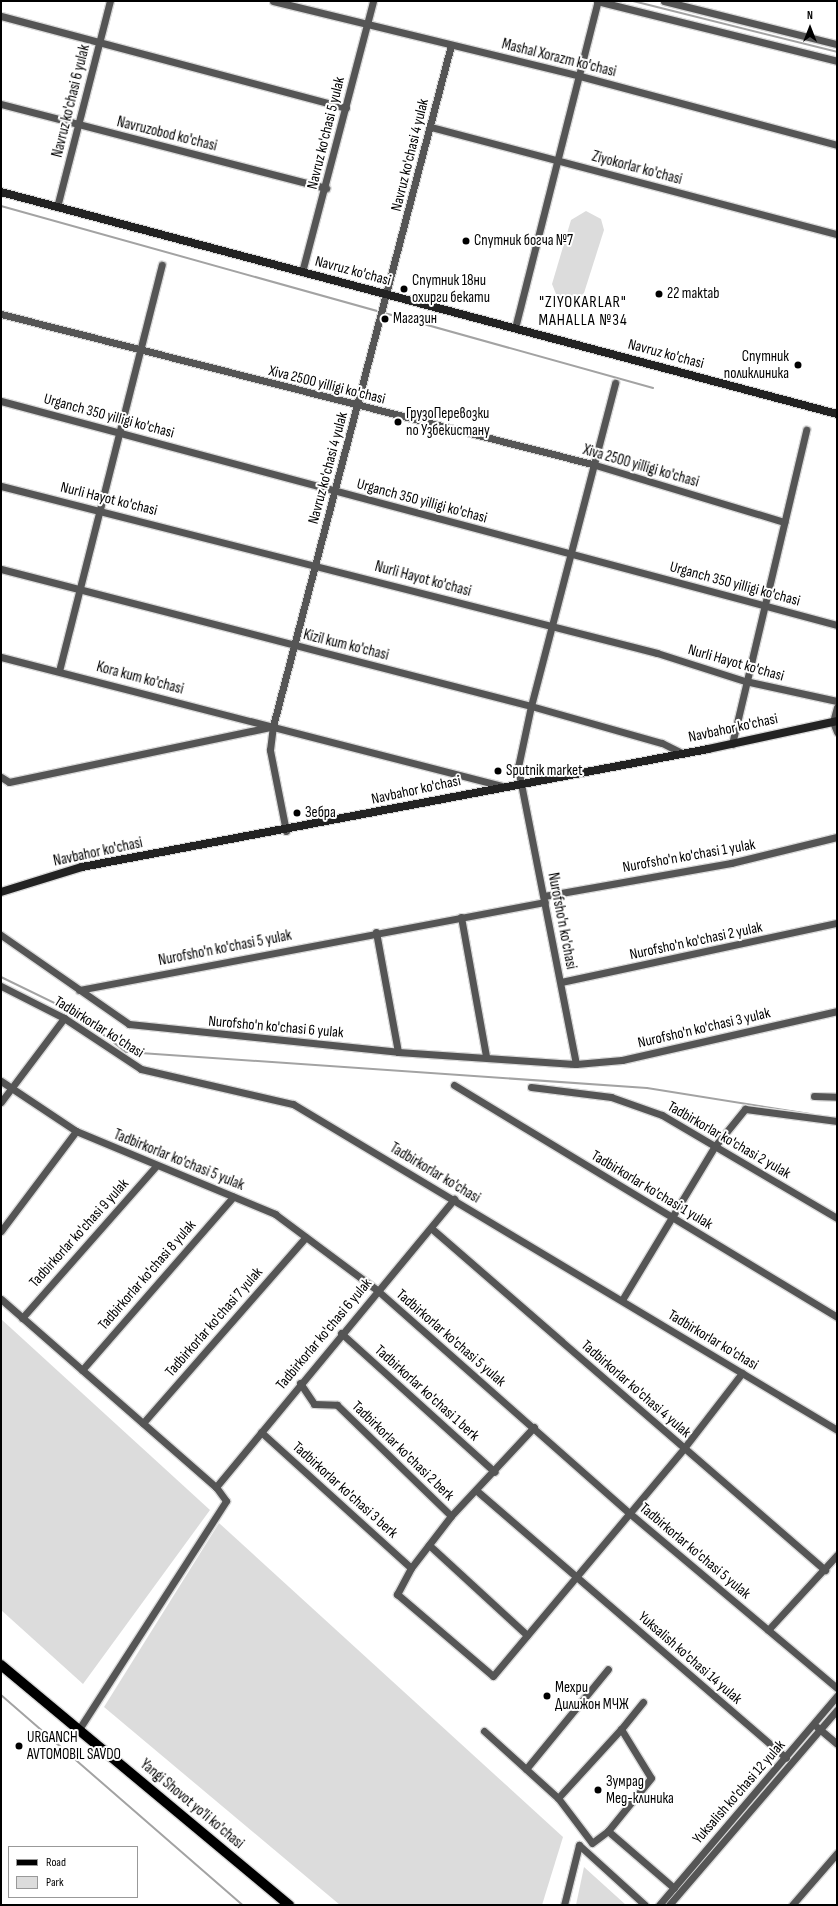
<!DOCTYPE html>
<html>
<head>
<meta charset="utf-8">
<style>
  body { margin:0 }
  #map { position:relative; width:838px; height:1906px; overflow:hidden; background:#fff; font-family:"Sofia Sans Condensed",sans-serif }
  div>[style] { position:absolute }
  [style*='--x'] { left:calc(var(--x)*1px); top:calc(var(--y)*1px); width:calc(var(--w)*1px); rotate:calc(var(--a)*1deg) }
  .green>* { inset:0; background:#dcdcdc }
  .stream>* { height:2px; margin:-1px; padding:0 1px; transform-origin:1px; border-radius:1px; background:#a3a3a3 }
  .roads { filter:drop-shadow(1px 0 #dbdbdb) drop-shadow(-1px 0 #dbdbdb) drop-shadow(0 1px #dbdbdb) drop-shadow(0 -1px #dbdbdb) }
  .street>* { height:7px; margin:-3.5px; padding:0 3.5px; transform-origin:3.5px; border-radius:3.5px; background:#555 }
  .secondary>* { height:8px; margin:-4px; padding:0 4px; transform-origin:4px; border-radius:4px; background:#222 }
  .primary>* { height:10px; margin:-5px; padding:0 5px; transform-origin:5px; border-radius:5px; background:#000 }
  .dots>* { width:11px; height:11px; translate:-50% -50%; box-sizing:border-box; border:2px solid #fff; border-radius:50% }
  span { translate:-50% -50%; white-space:nowrap; text-align:center; line-height:1.15; -webkit-text-stroke:4px #fff; paint-order:stroke }
  .street-label { font-size:15px; color:#000 }
  .poi-label { font-size:15px; color:#000 }
  .left { translate:0 -50%; text-align:left }
  .right { translate:-100% -50%; text-align:right }
  .neighbourhood-label { font-size:16px; color:#000; letter-spacing:1px }
  .frame { position:absolute; inset:0; border:2px solid #000; pointer-events:none }
  .legend { position:absolute; left:8px; top:1846px; width:130px; height:52px; box-sizing:border-box; background:#fff; border:1px solid #999; margin:0; padding:5px 7px; list-style:none; font-size:12px; color:#000 }
  .legend li { display:flex; align-items:center; gap:8px; height:20px }
  .legend b { width:20px; border:1px solid #999 }
  .north { position:absolute; left:790px; top:8px; width:40px; height:40px; -webkit-text-stroke:3px #fff; paint-order:stroke; rotate:0deg; font-size:11px; font-weight:700; line-height:16px; text-align:center; color:#000 }
  .north::after { content:''; display:block; margin:auto; width:14px; height:18px; background:#000; clip-path:polygon(50% 0,100% 100%,50% 72%,0 100%) }
</style>
</head>
<body>
<div id="map">
  <div class="green">
    <i style="clip-path:polygon(586px 211px,601px 219px,604px 230px,584px 293px,576px 300px,565px 300px,556px 294px,552px 284px,571px 220px)"></i>
    <i style="clip-path:polygon(1px 1319px,210px 1510px,83px 1684px,1px 1610px)"></i>
    <i style="clip-path:polygon(219px 1523px,563px 1837px,542px 1905px,340px 1905px,104px 1707px)"></i>
    <i style="clip-path:polygon(584px 1867px,626px 1905px,576px 1905px)"></i>
  </div>
  <div class="stream">
    <i style="--x:633;--y:1;--w:210;--a:14"></i>
    <i style="--x:1;--y:206;--w:677;--a:15.6"></i>
    <i style="--x:1;--y:977;--w:82;--a:25.9"></i>
    <i style="--x:75;--y:1013;--w:64;--a:37.4"></i>
    <i style="--x:126;--y:1052;--w:522;--a:3.95"></i>
    <i style="--x:647;--y:1088;--w:165;--a:9.1"></i>
    <i style="--x:1;--y:1695;--w:320;--a:41"></i>
  </div>
  <div class="roads">
    <div class="street">
      <i style="--x:273;--y:1;--w:316;--a:13.7"></i>
      <i style="--x:580;--y:76;--w:266;--a:15"></i>
      <i style="--x:597;--y:1;--w:247;--a:14"></i>
      <i style="--x:664;--y:1;--w:178;--a:14"></i>
      <i style="--x:1;--y:16;--w:357;--a:14.9"></i>
      <i style="--x:1;--y:104;--w:336;--a:14.5"></i>
      <i style="--x:431;--y:127;--w:420;--a:14.8"></i>
      <i style="--x:57;--y:207;--w:213;--a:-75.6"></i>
      <i style="--x:302;--y:272;--w:280;--a:-75.3"></i>
      <i style="--x:1;--y:314;--w:610;--a:14.24"></i>
      <i style="--x:592;--y:464;--w:201;--a:16.8"></i>
      <i style="--x:515;--y:328;--w:337;--a:-75.8"></i>
      <i style="--x:1;--y:401;--w:865;--a:15"></i>
      <i style="--x:1;--y:486;--w:677;--a:14.28"></i>
      <i style="--x:657;--y:653;--w:92;--a:17.7"></i>
      <i style="--x:745;--y:681;--w:94;--a:12.3"></i>
      <i style="--x:1;--y:569;--w:547;--a:14.49"></i>
      <i style="--x:531;--y:706;--w:136;--a:15.8"></i>
      <i style="--x:662;--y:743;--w:22;--a:27"></i>
      <i style="--x:1;--y:657;--w:517;--a:14.44"></i>
      <i style="--x:59;--y:671;--w:419;--a:-75.8"></i>
      <i style="--x:837;--y:707;--w:16;--a:105"></i>
      <i style="--x:833;--y:722;--w:11;--a:68"></i>
      <i style="--x:732;--y:744;--w:323;--a:-76.7"></i>
      <i style="--x:1;--y:777;--w:9;--a:32"></i>
      <i style="--x:9;--y:782;--w:268;--a:-11.9"></i>
      <i style="--x:286;--y:831;--w:83;--a:-101.2"></i>
      <i style="--x:270;--y:750;--w:24;--a:-83"></i>
      <i style="--x:273;--y:726;--w:704;--a:-75.35"></i>
      <i style="--x:544;--y:896;--w:190;--a:-10"></i>
      <i style="--x:731;--y:863;--w:109;--a:-13.8"></i>
      <i style="--x:461;--y:917;--w:141;--a:79.8"></i>
      <i style="--x:376;--y:932;--w:122;--a:79.6"></i>
      <i style="--x:1;--y:935;--w:156;--a:34.8"></i>
      <i style="--x:129;--y:1024;--w:270;--a:5.9"></i>
      <i style="--x:398;--y:1052;--w:178;--a:3.9"></i>
      <i style="--x:576;--y:1064;--w:46;--a:-5"></i>
      <i style="--x:622;--y:1060;--w:221;--a:-12.8"></i>
      <i style="--x:561;--y:982;--w:282;--a:-12.1"></i>
      <i style="--x:1;--y:986;--w:71;--a:26.9"></i>
      <i style="--x:64;--y:1018;--w:92;--a:33.5"></i>
      <i style="--x:141;--y:1069;--w:156;--a:13"></i>
      <i style="--x:293;--y:1104;--w:634;--a:30.93"></i>
      <i style="--x:79;--y:990;--w:474;--a:-10.7"></i>
      <i style="--x:576;--y:1064;--w:303;--a:-101.1"></i>
      <i style="--x:518;--y:767;--w:62;--a:-78"></i>
      <i style="--x:531;--y:706;--w:334;--a:-75.4"></i>
      <i style="--x:1;--y:1081;--w:90;--a:33.7"></i>
      <i style="--x:76;--y:1131;--w:216;--a:22.6"></i>
      <i style="--x:275;--y:1214;--w:127;--a:36.7"></i>
      <i style="--x:377;--y:1290;--w:335;--a:41.5"></i>
      <i style="--x:628;--y:1512;--w:273;--a:40.1"></i>
      <i style="--x:454;--y:1085;--w:448;--a:31.2"></i>
      <i style="--x:531;--y:1087;--w:81;--a:7.1"></i>
      <i style="--x:611;--y:1097;--w:54;--a:19.4"></i>
      <i style="--x:662;--y:1115;--w:203;--a:30.5"></i>
      <i style="--x:814;--y:1096;--w:23;--a:2"></i>
      <i style="--x:1;--y:1102;--w:105;--a:-53.1"></i>
      <i style="--x:431;--y:1228;--w:522;--a:40.96"></i>
      <i style="--x:1;--y:1231;--w:125;--a:-53.1"></i>
      <i style="--x:1;--y:1299;--w:286;--a:41.2"></i>
      <i style="--x:216;--y:1487;--w:17;--a:54"></i>
      <i style="--x:226;--y:1501;--w:271;--a:122.8"></i>
      <i style="--x:622;--y:1300;--w:180;--a:-58.9"></i>
      <i style="--x:715;--y:1146;--w:48;--a:-51"></i>
      <i style="--x:745;--y:1109;--w:93;--a:7.4"></i>
      <i style="--x:22;--y:1318;--w:203;--a:-48.6"></i>
      <i style="--x:341;--y:1333;--w:207;--a:42.1"></i>
      <i style="--x:82;--y:1370;--w:230;--a:-48.9"></i>
      <i style="--x:300;--y:1383;--w:25;--a:56"></i>
      <i style="--x:314;--y:1404;--w:23;--a:2"></i>
      <i style="--x:337;--y:1405;--w:159;--a:44.2"></i>
      <i style="--x:143;--y:1423;--w:247;--a:-48.8"></i>
      <i style="--x:534;--y:1427;--w:122;--a:133"></i>
      <i style="--x:451;--y:1516;--w:66;--a:127.6"></i>
      <i style="--x:411;--y:1568;--w:30;--a:118"></i>
      <i style="--x:397;--y:1594;--w:126;--a:40.5"></i>
      <i style="--x:493;--y:1676;--w:297;--a:-50"></i>
      <i style="--x:684;--y:1448;--w:95;--a:-52.3"></i>
      <i style="--x:261;--y:1432;--w:202;--a:42.2"></i>
      <i style="--x:216;--y:1487;--w:374;--a:-50.4"></i>
      <i style="--x:477;--y:1491;--w:408;--a:40.8"></i>
      <i style="--x:429;--y:1545;--w:133;--a:42.6"></i>
      <i style="--x:768;--y:1630;--w:102;--a:-47.4"></i>
      <i style="--x:643;--y:1702;--w:35;--a:129"></i>
      <i style="--x:621;--y:1729;--w:57;--a:58.5"></i>
      <i style="--x:651;--y:1778;--w:68;--a:129.1"></i>
      <i style="--x:608;--y:1831;--w:87;--a:40.8"></i>
      <i style="--x:817;--y:1727;--w:26;--a:40"></i>
      <i style="--x:484;--y:1731;--w:100;--a:42.2"></i>
      <i style="--x:558;--y:1798;--w:56;--a:52.9"></i>
      <i style="--x:592;--y:1843;--w:20;--a:-37"></i>
      <i style="--x:526;--y:1769;--w:129;--a:-50.6"></i>
      <i style="--x:558;--y:1798;--w:93;--a:-47.6"></i>
      <i style="--x:564;--y:1905;--w:62;--a:-76"></i>
      <i style="--x:579;--y:1845;--w:89;--a:42.3"></i>
      <i style="--x:659;--y:1905;--w:275;--a:-49.6"></i>
      <i style="--x:669;--y:1905;--w:257;--a:-49.3"></i>
      <i style="--x:792;--y:1905;--w:69;--a:-49.1"></i>
    </div>
    <div class="secondary">
      <i style="--x:1;--y:192;--w:865;--a:14.87"></i>
      <i style="--x:1;--y:892;--w:85;--a:-17.2"></i>
      <i style="--x:82;--y:867;--w:637;--a:-10.67"></i>
      <i style="--x:708;--y:749;--w:132;--a:-12.2"></i>
    </div>
    <div class="primary">
      <i style="--x:1;--y:1665;--w:375;--a:39.8"></i>
    </div>
  </div>
  <div class="dots">
    <i style="left:466px;top:241px;background:#000"></i>
    <i style="left:404px;top:289px;background:#000"></i>
    <i style="left:659px;top:294px;background:#000"></i>
    <i style="left:385px;top:319px;background:#000"></i>
    <i style="left:798px;top:365px;background:#000"></i>
    <i style="left:398px;top:422px;background:#000"></i>
    <i style="left:498px;top:771px;background:#000"></i>
    <i style="left:297px;top:813px;background:#000"></i>
    <i style="left:547px;top:1696px;background:#000"></i>
    <i style="left:19px;top:1746px;background:#000"></i>
    <i style="left:598px;top:1790px;background:#000"></i>
  </div>
  <div class="street-label">
    <span style="left:559px;top:58px;rotate:14deg">Mashal Xorazm ko'chasi</span>
    <span style="left:71px;top:101px;rotate:-76deg">Navruz ko'chasi 6 yulak</span>
    <span style="left:326px;top:133px;rotate:-76deg">Navruz ko'chasi 5 yulak</span>
    <span style="left:167px;top:134px;rotate:14deg">Navruzobod ko'chasi</span>
    <span style="left:410px;top:155px;rotate:-76deg">Navruz ko'chasi 4 yulak</span>
    <span style="left:637px;top:168px;rotate:15deg">Ziyokorlar ko'chasi</span>
    <span style="left:353px;top:271px;rotate:15deg">Navruz ko'chasi</span>
    <span style="left:666px;top:354px;rotate:15deg">Navruz ko'chasi</span>
    <span style="left:327px;top:385px;rotate:14deg">Xiva 2500 yilligi ko'chasi</span>
    <span style="left:109px;top:416px;rotate:15deg">Urganch 350 yilligi ko'chasi</span>
    <span style="left:641px;top:466px;rotate:16deg">Xiva 2500 yilligi ko'chasi</span>
    <span style="left:328px;top:468px;rotate:-75deg">Navruz ko'chasi 4 yulak</span>
    <span style="left:109px;top:499px;rotate:14deg">Nurli Hayot ko'chasi</span>
    <span style="left:422px;top:501px;rotate:15deg">Urganch 350 yilligi ko'chasi</span>
    <span style="left:423px;top:579px;rotate:15deg">Nurli Hayot ko'chasi</span>
    <span style="left:735px;top:584px;rotate:15deg">Urganch 350 yilligi ko'chasi</span>
    <span style="left:346px;top:645px;rotate:14deg">Kizil kum ko'chasi</span>
    <span style="left:736px;top:663px;rotate:16deg">Nurli Hayot ko'chasi</span>
    <span style="left:140px;top:678px;rotate:15deg">Kora kum ko'chasi</span>
    <span style="left:733px;top:728px;rotate:-12deg">Navbahor ko'chasi</span>
    <span style="left:416px;top:790px;rotate:-12deg">Navbahor ko'chasi</span>
    <span style="left:98px;top:852px;rotate:-12deg">Navbahor ko'chasi</span>
    <span style="left:689px;top:856px;rotate:-10deg">Nurofsho'n ko'chasi 1 yulak</span>
    <span style="left:562px;top:921px;rotate:79deg">Nurofsho'n ko'chasi</span>
    <span style="left:696px;top:941px;rotate:-12deg">Nurofsho'n ko'chasi 2 yulak</span>
    <span style="left:225px;top:948px;rotate:-11deg">Nurofsho'n ko'chasi 5 yulak</span>
    <span style="left:99px;top:1027px;rotate:32deg">Tadbirkorlar ko'chasi</span>
    <span style="left:276px;top:1027px;rotate:5deg">Nurofsho'n ko'chasi 6 yulak</span>
    <span style="left:704px;top:1028px;rotate:-13deg">Nurofsho'n ko'chasi 3 yulak</span>
    <span style="left:729px;top:1140px;rotate:30deg">Tadbirkorlar ko'chasi 2 yulak</span>
    <span style="left:179px;top:1160px;rotate:22deg">Tadbirkorlar ko'chasi 5 yulak</span>
    <span style="left:435px;top:1173px;rotate:31deg">Tadbirkorlar ko'chasi</span>
    <span style="left:652px;top:1190px;rotate:31deg">Tadbirkorlar ko'chasi 1 yulak</span>
    <span style="left:79px;top:1233px;rotate:-48deg">Tadbirkorlar ko'chasi 9 yulak</span>
    <span style="left:147px;top:1275px;rotate:-49deg">Tadbirkorlar ko'chasi 8 yulak</span>
    <span style="left:214px;top:1322px;rotate:-49deg">Tadbirkorlar ko'chasi 7 yulak</span>
    <span style="left:324px;top:1334px;rotate:-50deg">Tadbirkorlar ko'chasi 6 yulak</span>
    <span style="left:451px;top:1338px;rotate:41deg">Tadbirkorlar ko'chasi 5 yulak</span>
    <span style="left:713px;top:1340px;rotate:31deg">Tadbirkorlar ko'chasi</span>
    <span style="left:636px;top:1389px;rotate:41deg">Tadbirkorlar ko'chasi 4 yulak</span>
    <span style="left:427px;top:1393px;rotate:42deg">Tadbirkorlar ko'chasi 1 berk</span>
    <span style="left:403px;top:1451px;rotate:44deg">Tadbirkorlar ko'chasi 2 berk</span>
    <span style="left:345px;top:1490px;rotate:42deg">Tadbirkorlar ko'chasi 3 berk</span>
    <span style="left:695px;top:1551px;rotate:40deg">Tadbirkorlar ko'chasi 5 yulak</span>
    <span style="left:690px;top:1658px;rotate:41deg">Yuksalish ko'chasi 14 yulak</span>
    <span style="left:739px;top:1792px;rotate:-49deg">Yuksalish ko'chasi 12 yulak</span>
    <span style="left:192px;top:1804px;rotate:40deg">Yangi Shovot yo'li ko'chasi</span>
  </div>
  <div class="poi-label">
    <span class="left" style="left:474px;top:241px">Спутник богча №7</span>
    <span class="left" style="left:412px;top:289px">Спутник 18ни<br>охирги бекати</span>
    <span class="left" style="left:667px;top:294px">22 maktab</span>
    <span class="left" style="left:393px;top:319px">Магазин</span>
    <span class="right" style="left:789px;top:365px">Спутник<br>поликлиника</span>
    <span class="left" style="left:406px;top:422px">ГрузоПеревозки<br>по Узбекистану</span>
    <span class="left" style="left:506px;top:771px">Sputnik market</span>
    <span class="left" style="left:305px;top:813px">Зебра</span>
    <span class="left" style="left:555px;top:1696px">Мехри<br>Дилижон МЧЖ</span>
    <span class="left" style="left:27px;top:1746px">URGANCH<br>AVTOMOBIL SAVDO</span>
    <span class="left" style="left:606px;top:1790px">Зумрад<br>Мед-клиника</span>
  </div>
  <div class="neighbourhood-label">
    <span style="left:583px;top:312px">"ZIYOKARLAR"<br>MAHALLA №34</span>
  </div>
  <div class="frame"></div>
  <ul class="legend">
  <li><b style="height:5px;background:#000"></b>Road</li>
  <li><b style="height:11px;background:#dcdcdc"></b>Park</li>
  </ul>
  <div class="north">N</div>
</div>
</body>
</html>
